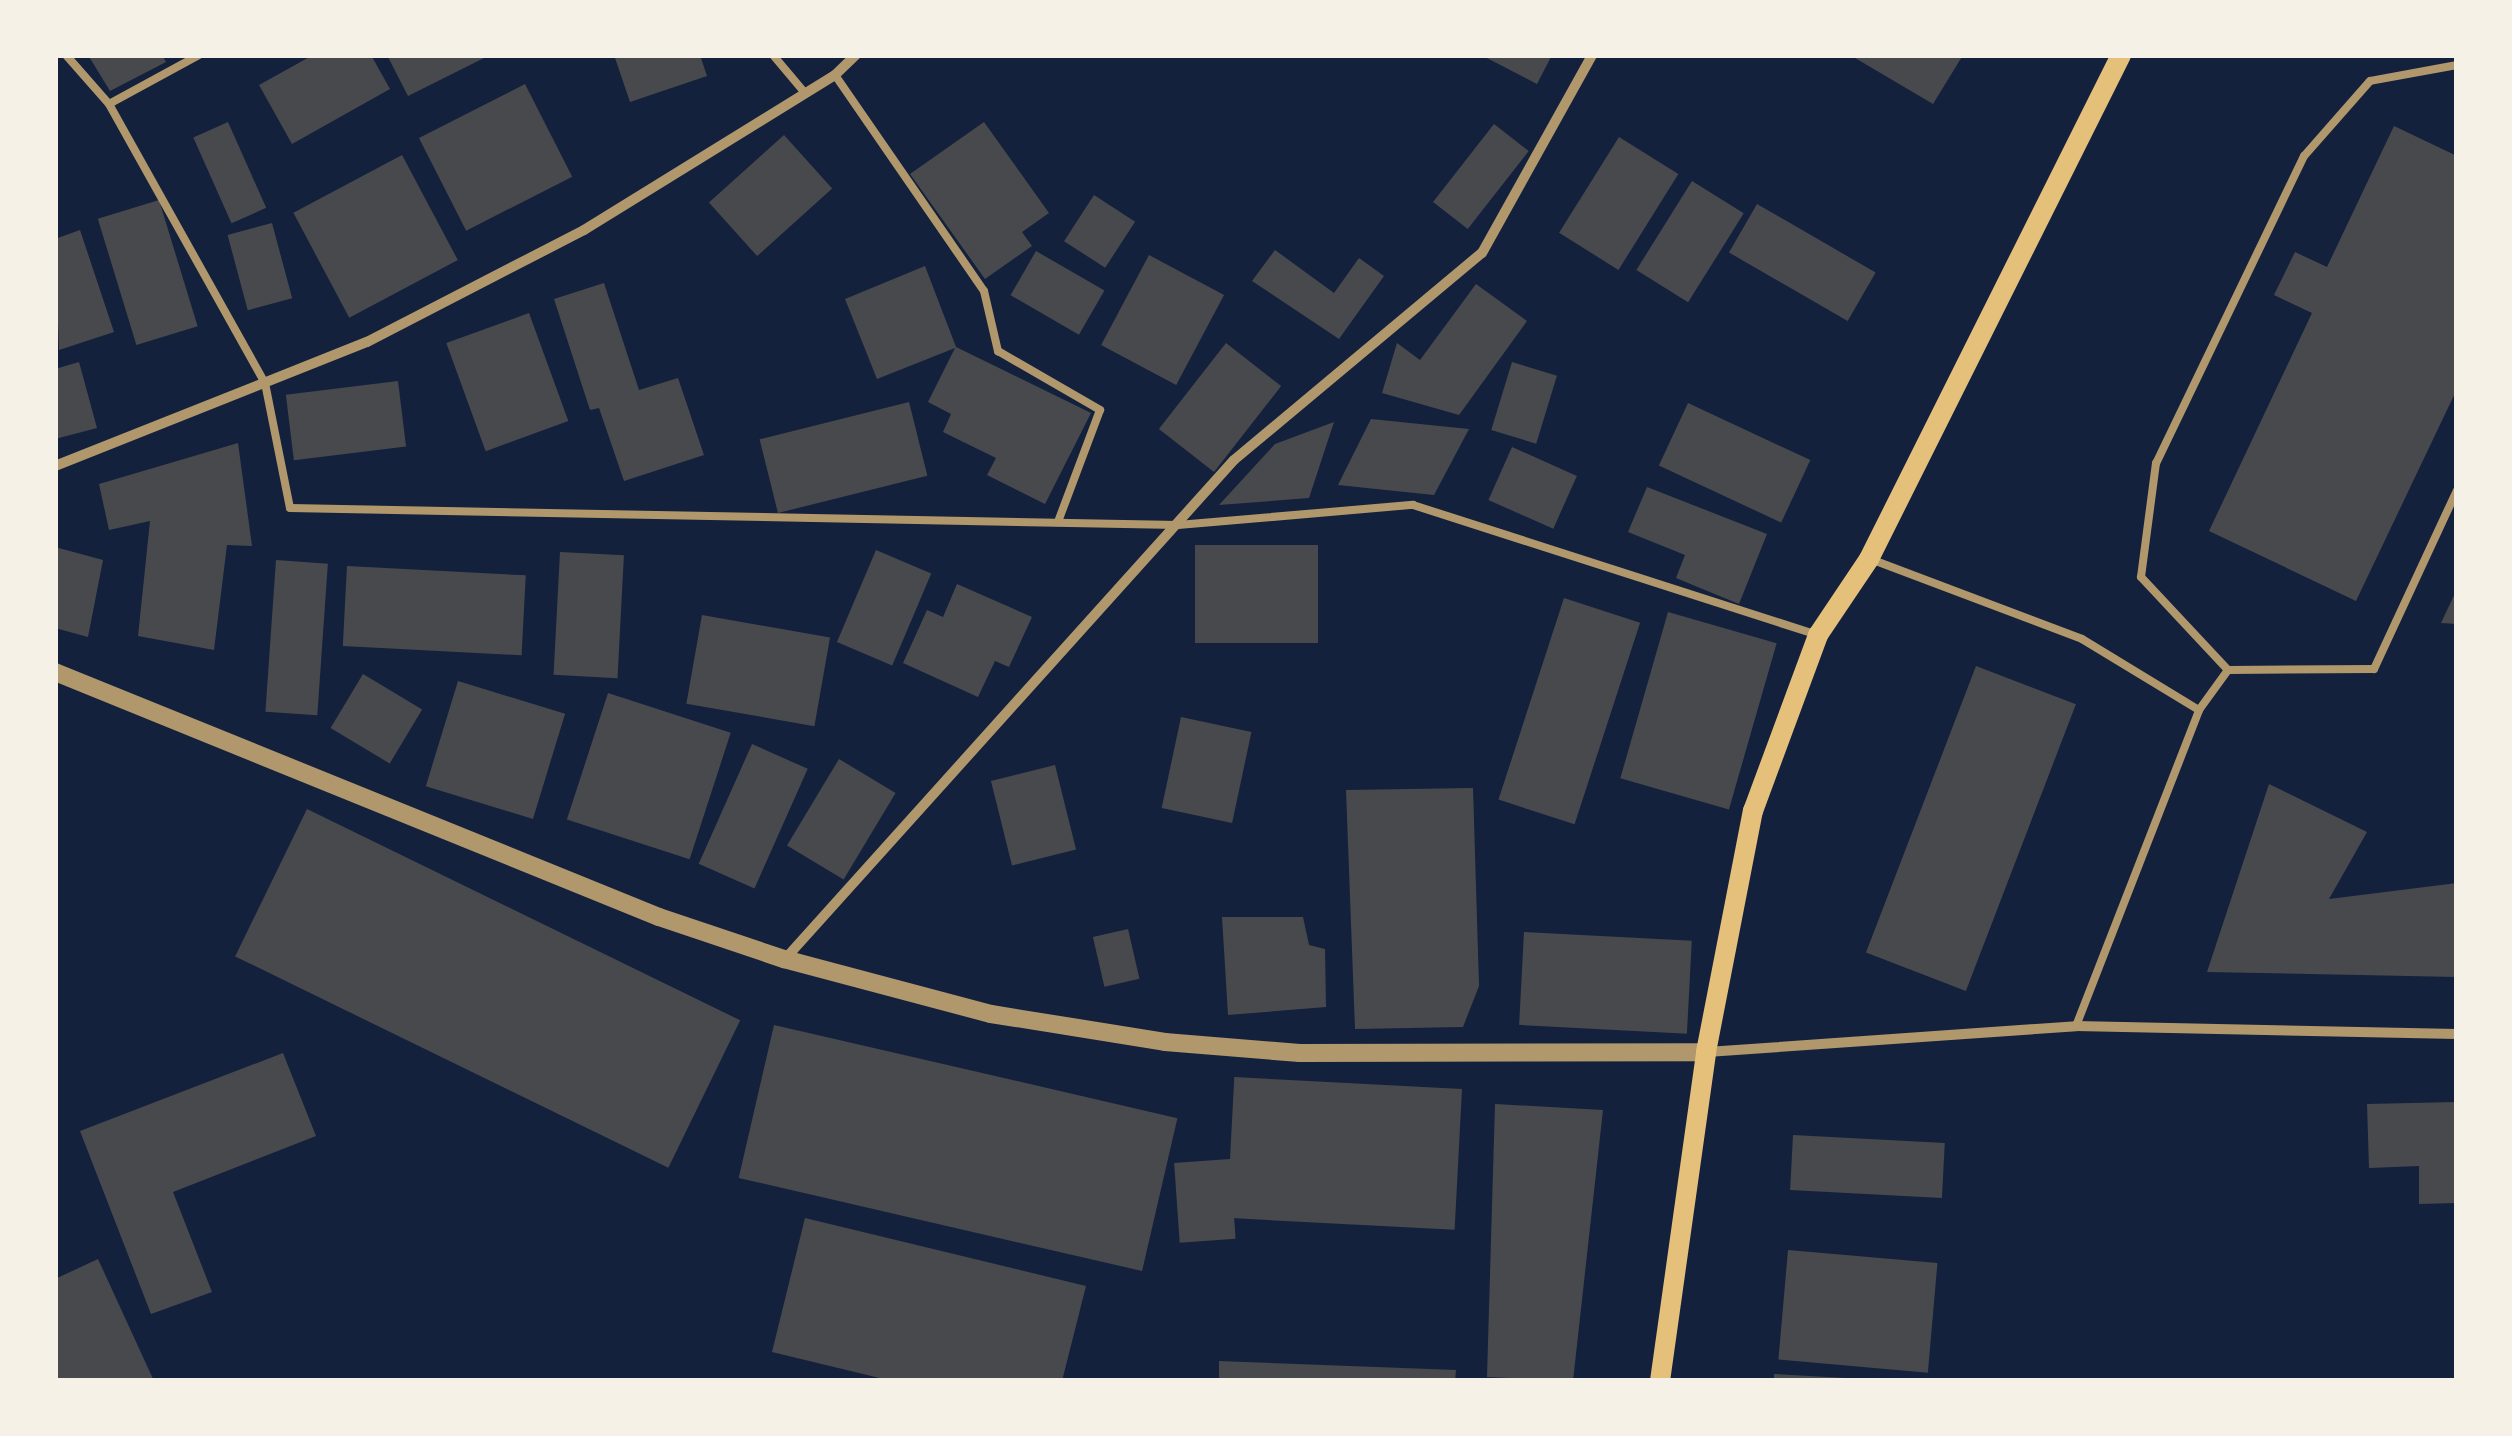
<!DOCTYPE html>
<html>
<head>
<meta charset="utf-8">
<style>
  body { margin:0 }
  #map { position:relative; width:2512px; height:1436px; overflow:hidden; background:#14213d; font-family:"Asap Condensed",sans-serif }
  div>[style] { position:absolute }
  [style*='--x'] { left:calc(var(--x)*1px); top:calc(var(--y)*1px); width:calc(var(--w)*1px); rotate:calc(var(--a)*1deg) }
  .building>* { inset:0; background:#48494c; transform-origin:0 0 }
  .service>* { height:8px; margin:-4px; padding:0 4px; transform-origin:4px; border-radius:4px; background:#b1986c }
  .minor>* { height:10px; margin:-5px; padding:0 5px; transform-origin:5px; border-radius:5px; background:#b1986c }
  .tertiary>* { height:18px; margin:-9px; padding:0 9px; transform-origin:9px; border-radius:9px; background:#b1986c }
  .secondary>* { height:20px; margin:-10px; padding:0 10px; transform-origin:10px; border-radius:10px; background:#e5c07b }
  span { translate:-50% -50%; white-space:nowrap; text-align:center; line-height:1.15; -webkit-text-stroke:9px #f6f1e7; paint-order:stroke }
  .frame { position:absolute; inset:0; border:58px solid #f6f1e7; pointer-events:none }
</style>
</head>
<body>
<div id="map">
  <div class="building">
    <i style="clip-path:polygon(88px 55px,162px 55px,166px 62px,110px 91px)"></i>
    <i style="clip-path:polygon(313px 55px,371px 55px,390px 89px,292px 144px,259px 85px)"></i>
    <i style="clip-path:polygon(387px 55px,490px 55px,408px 96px)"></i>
    <i style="clip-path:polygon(614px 55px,700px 55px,707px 76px,630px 102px)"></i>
    <i style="clip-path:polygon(1481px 55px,1552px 55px,1537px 84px)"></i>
    <i style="clip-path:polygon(1850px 55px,1963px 55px,1933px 104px)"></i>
    <i style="left:525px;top:84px;width:104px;height:119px;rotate:63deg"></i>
    <i style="left:228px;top:122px;width:94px;height:38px;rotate:66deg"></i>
    <i style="clip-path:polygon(984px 122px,1049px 213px,1022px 232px,1032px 246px,985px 279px,910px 174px)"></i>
    <i style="left:1494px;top:124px;width:44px;height:99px;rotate:38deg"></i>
    <i style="clip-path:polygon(2394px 126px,2457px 156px,2457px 389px,2356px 601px,2209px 531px,2312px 313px,2274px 295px,2295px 252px,2327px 267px)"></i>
    <i style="left:784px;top:135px;width:72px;height:101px;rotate:48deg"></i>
    <i style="left:1619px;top:137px;width:70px;height:113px;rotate:32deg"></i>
    <i style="left:402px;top:155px;width:119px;height:123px;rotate:62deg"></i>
    <i style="left:1692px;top:181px;width:61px;height:105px;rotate:32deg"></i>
    <i style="left:1094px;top:195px;width:49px;height:55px;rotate:33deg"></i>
    <i style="left:159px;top:200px;width:132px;height:64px;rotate:73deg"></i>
    <i style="left:1757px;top:204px;width:137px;height:56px;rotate:30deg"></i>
    <i style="left:272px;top:223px;width:78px;height:46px;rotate:75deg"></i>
    <i style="clip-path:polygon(80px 230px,114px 332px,59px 350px,55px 239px)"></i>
    <i style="clip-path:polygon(1275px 250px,1334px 293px,1359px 258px,1384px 276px,1339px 339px,1252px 281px)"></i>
    <i style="left:1036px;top:251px;width:79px;height:51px;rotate:30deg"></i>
    <i style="left:1149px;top:255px;width:85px;height:102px;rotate:28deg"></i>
    <i style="clip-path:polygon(925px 266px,956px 347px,1091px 413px,1045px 504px,987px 475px,996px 458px,943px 432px,951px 414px,928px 402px,955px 348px,877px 379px,845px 299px)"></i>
    <i style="clip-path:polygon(604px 283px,639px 390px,678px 378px,704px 455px,624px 481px,599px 408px,590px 410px,554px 299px)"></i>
    <i style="clip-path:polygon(1476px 284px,1527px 321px,1459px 415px,1382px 393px,1397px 343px,1420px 360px)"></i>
    <i style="left:529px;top:313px;width:115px;height:88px;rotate:70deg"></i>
    <i style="left:1226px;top:343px;width:70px;height:109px;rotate:38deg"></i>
    <i style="clip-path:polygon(79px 362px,97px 428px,55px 439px,55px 369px)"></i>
    <i style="left:1512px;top:362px;width:47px;height:71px;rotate:17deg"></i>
    <i style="left:398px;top:381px;width:66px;height:113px;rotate:83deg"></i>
    <i style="left:909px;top:402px;width:76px;height:154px;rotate:76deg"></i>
    <i style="left:1688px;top:403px;width:135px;height:69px;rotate:25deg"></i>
    <i style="clip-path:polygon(1371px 419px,1469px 429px,1434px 495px,1338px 485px)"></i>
    <i style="clip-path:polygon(1334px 422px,1309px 498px,1219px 505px,1275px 444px)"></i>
    <i style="clip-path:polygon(238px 443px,252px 546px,227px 545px,214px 650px,138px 636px,150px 521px,109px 530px,99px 484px)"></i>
    <i style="left:1512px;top:447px;width:71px;height:58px;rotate:24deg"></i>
    <i style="clip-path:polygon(1647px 487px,1767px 534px,1739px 604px,1676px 578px,1685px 555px,1628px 532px)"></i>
    <i style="left:1195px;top:545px;width:123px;height:98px"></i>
    <i style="clip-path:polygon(55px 547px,103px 560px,88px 637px,55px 628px)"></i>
    <i style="left:876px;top:550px;width:60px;height:100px;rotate:23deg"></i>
    <i style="left:560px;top:552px;width:64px;height:123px;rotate:3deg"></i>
    <i style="left:276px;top:560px;width:52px;height:152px;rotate:4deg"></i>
    <i style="left:347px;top:566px;width:179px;height:80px;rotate:3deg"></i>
    <i style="clip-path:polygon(957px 584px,1032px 617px,1009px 667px,995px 661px,978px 697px,903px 663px,927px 610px,943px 617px)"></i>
    <i style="clip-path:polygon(2457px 589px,2457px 624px,2441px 623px)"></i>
    <i style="left:1564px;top:598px;width:80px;height:212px;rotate:18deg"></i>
    <i style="left:1668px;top:612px;width:113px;height:173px;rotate:16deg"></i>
    <i style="left:702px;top:615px;width:130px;height:90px;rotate:10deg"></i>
    <i style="left:1976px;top:666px;width:107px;height:307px;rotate:21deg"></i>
    <i style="left:363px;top:674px;width:69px;height:63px;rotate:31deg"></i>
    <i style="left:458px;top:681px;width:112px;height:110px;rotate:17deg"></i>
    <i style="left:608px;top:693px;width:129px;height:133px;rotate:18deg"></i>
    <i style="left:1181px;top:717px;width:72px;height:93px;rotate:12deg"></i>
    <i style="left:752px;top:744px;width:61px;height:131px;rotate:24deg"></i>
    <i style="left:839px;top:759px;width:66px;height:101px;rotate:31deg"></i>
    <i style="left:1055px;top:765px;width:87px;height:66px;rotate:76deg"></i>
    <i style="clip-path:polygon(2269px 784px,2367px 832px,2329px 899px,2457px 883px,2457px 977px,2207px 972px)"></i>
    <i style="clip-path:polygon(1473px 788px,1479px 986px,1463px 1027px,1355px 1029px,1346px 790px)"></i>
    <i style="left:307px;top:809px;width:482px;height:164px;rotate:26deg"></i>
    <i style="clip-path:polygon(1222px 917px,1303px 917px,1309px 945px,1325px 949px,1326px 1007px,1228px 1015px)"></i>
    <i style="left:1128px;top:929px;width:51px;height:36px;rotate:77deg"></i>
    <i style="left:1524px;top:932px;width:168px;height:93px;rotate:3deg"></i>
    <i style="left:774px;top:1025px;width:414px;height:157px;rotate:13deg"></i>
    <i style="clip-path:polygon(283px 1053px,316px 1136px,173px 1192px,212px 1292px,151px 1314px,80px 1131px)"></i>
    <i style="left:1462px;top:1089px;width:141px;height:228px;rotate:93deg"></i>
    <i style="clip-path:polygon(2457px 1102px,2457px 1203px,2419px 1204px,2419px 1166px,2369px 1168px,2367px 1104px)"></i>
    <i style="clip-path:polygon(1495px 1104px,1603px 1110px,1573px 1381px,1487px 1377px)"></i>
    <i style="left:1793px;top:1135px;width:152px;height:55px;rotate:3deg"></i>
    <i style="left:1230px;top:1159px;width:80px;height:56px;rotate:86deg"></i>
    <i style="clip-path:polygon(805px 1218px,1086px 1286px,1062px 1381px,892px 1381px,772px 1352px)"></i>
    <i style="left:1788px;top:1250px;width:150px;height:110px;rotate:5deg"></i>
    <i style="clip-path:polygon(98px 1259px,154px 1381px,55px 1381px,55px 1279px)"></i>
    <i style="clip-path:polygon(1219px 1361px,1456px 1370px,1455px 1381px,1219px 1381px)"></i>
    <i style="clip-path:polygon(1774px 1374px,1846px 1378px,1846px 1381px,1774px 1381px)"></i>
  </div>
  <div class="service">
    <i style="--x:66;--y:55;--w:65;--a:48.7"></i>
    <i style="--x:199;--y:55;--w:102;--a:151.4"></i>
    <i style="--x:109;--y:104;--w:320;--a:60.8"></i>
    <i style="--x:265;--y:383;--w:127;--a:78.7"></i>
    <i style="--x:290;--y:508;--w:888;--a:1.1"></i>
    <i style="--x:1178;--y:525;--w:236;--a:-4.9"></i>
    <i style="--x:1413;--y:505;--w:421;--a:17.8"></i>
    <i style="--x:773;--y:55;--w:50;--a:49.9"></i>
    <i style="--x:2457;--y:65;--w:88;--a:169.6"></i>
    <i style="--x:2370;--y:81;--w:100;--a:131.3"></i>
    <i style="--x:2304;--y:156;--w:341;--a:115.7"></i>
    <i style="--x:2156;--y:463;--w:115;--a:97.5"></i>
    <i style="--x:2141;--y:577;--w:127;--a:46.9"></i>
    <i style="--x:2228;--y:670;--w:146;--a:-0.4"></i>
    <i style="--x:2374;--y:669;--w:197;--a:-65.1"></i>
    <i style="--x:835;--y:75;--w:262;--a:55.4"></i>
    <i style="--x:984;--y:291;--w:62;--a:76.9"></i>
    <i style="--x:998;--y:351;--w:118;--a:30"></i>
    <i style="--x:1100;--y:410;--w:120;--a:110.6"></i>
    <i style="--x:1873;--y:560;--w:223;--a:20.7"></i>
    <i style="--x:2082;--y:639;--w:137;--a:31.3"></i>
    <i style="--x:2076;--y:1026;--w:339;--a:-68.7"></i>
    <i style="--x:2199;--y:710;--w:49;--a:-54.1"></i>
  </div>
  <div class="minor">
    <i style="--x:55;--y:466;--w:336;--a:-21.7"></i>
    <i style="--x:367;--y:342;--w:244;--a:-27.3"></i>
    <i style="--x:584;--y:230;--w:295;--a:-31.7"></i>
    <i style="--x:835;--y:75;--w:29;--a:-44"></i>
    <i style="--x:785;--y:959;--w:671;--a:-48.02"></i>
    <i style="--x:1234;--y:460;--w:323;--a:-39.9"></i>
    <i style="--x:1482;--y:253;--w:227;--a:-60.9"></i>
    <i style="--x:1707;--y:1052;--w:370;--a:-4"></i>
    <i style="--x:2076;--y:1026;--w:381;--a:1.2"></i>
  </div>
  <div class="tertiary">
    <i style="--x:55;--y:672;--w:652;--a:22.08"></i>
    <i style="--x:659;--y:917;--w:132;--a:18.6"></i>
    <i style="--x:784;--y:959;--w:214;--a:14.9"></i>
    <i style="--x:991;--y:1014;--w:176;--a:9.1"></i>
    <i style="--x:1165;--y:1042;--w:135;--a:4.7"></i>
    <i style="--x:1300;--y:1053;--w:406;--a:-0.1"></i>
  </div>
  <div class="secondary">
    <i style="--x:1660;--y:1381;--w:332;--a:-82"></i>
    <i style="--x:1706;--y:1052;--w:246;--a:-79"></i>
    <i style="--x:1753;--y:811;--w:188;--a:-69.7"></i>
    <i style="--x:1818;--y:635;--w:92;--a:-56.1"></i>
    <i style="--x:1869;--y:559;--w:563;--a:-63.43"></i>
  </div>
  <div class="frame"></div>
</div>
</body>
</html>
